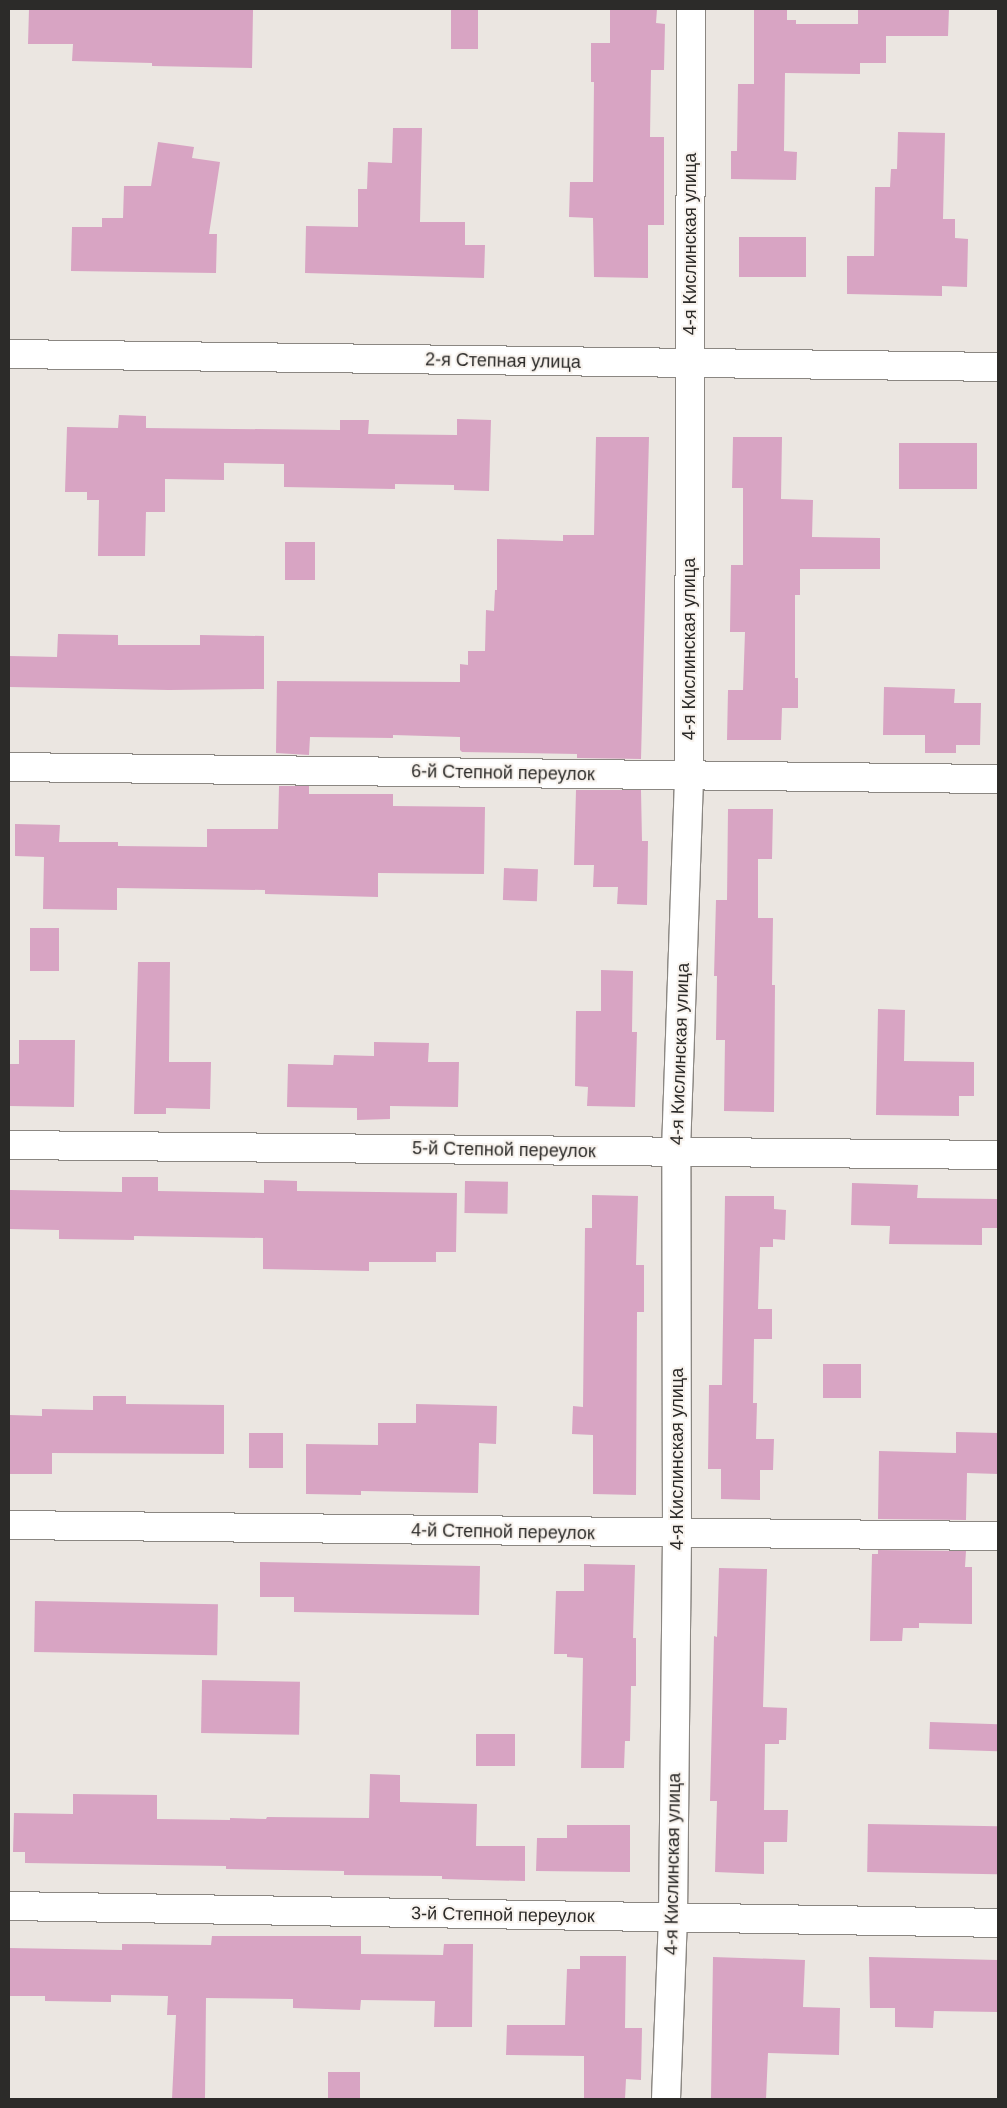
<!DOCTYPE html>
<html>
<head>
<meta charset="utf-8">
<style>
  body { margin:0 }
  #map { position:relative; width:1007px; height:2108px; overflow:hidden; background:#ebe6e1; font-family:Helvetica,sans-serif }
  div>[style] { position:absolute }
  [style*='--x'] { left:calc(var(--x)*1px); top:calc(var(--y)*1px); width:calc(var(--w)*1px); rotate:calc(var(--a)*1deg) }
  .building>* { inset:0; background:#d8a4c3; transform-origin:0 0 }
  .roads { filter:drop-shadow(1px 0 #8b8782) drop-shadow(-1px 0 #8b8782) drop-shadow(0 1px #8b8782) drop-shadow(0 -1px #8b8782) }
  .street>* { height:28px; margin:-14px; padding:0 14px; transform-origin:14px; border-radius:14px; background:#fff }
  .secondary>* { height:28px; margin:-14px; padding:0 14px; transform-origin:14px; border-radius:14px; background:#fff }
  span { translate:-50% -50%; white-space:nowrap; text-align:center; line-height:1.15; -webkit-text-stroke:4px #f8f3ee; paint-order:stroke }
  .street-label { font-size:18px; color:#2c2b29 }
  .frame { position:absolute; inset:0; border:10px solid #2c2b29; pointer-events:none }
</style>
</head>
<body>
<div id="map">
  <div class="building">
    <i style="clip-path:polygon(29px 9px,253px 10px,252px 68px,152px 66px,152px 63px,72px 61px,73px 44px,28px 44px)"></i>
    <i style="left:451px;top:9px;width:27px;height:40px"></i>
    <i style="clip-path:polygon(610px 9px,657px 9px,656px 23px,665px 24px,664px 70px,651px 70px,650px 137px,664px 137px,664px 225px,648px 225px,648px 278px,594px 277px,593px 218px,569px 217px,570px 182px,593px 182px,594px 82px,591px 82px,591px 43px,610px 43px)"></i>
    <i style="clip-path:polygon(754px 9px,787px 9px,787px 20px,796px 20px,796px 24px,858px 24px,858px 9px,949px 9px,948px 36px,886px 36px,886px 63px,860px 63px,860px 74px,785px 73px,784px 151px,797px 152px,796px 180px,731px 179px,731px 151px,737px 151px,738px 84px,754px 84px)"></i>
    <i style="clip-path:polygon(393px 128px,422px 128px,420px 222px,465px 222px,465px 245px,485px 245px,484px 278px,305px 273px,306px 226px,358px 227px,358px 189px,367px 189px,368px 162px,392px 163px)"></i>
    <i style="clip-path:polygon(898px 132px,945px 133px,943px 219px,955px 219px,955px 238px,968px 239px,967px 287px,942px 286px,942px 296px,847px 294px,847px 256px,874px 256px,875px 187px,890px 187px,891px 169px,897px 169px)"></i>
    <i style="clip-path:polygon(158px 142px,194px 147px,192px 158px,220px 162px,209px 234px,217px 234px,216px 273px,71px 271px,72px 227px,102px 227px,102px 218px,123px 218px,124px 186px,151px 186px)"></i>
    <i style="left:739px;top:237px;width:67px;height:40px"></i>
    <i style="clip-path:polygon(119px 415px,146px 416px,146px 428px,340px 430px,340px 420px,369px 420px,368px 434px,457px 435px,457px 419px,491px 420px,489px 491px,454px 490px,454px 485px,395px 484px,395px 489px,284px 487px,284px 464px,224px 463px,224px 480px,165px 479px,165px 512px,146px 512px,145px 556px,98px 556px,99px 500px,87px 500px,87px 492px,65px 492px,67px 427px,118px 428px)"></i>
    <i style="clip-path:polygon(596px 437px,649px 437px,641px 759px,577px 758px,577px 754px,462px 752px,460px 750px,460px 737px,393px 735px,393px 738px,310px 737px,309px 755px,276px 753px,277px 681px,460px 682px,460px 664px,468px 665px,468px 651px,485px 651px,486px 610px,494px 611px,495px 590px,497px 590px,497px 539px,563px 541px,563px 535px,594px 535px)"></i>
    <i style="clip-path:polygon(733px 437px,782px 437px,781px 499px,813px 500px,812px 537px,880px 538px,880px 569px,800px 569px,800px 595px,795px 595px,795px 678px,798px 678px,798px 708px,782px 708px,781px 740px,727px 740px,728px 690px,743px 690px,745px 632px,730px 632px,731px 565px,743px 565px,743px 488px,732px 488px)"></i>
    <i style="left:899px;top:443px;width:78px;height:46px"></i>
    <i style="left:285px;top:542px;width:30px;height:38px"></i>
    <i style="clip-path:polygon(58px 634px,118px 635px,118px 645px,200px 645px,200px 635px,264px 636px,264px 689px,169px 690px,9px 687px,9px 656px,57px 657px)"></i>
    <i style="clip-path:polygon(884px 687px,955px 689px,954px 703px,981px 703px,980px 745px,956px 745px,956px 753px,925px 753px,925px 735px,883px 735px)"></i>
    <i style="clip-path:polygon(279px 786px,309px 786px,309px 794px,393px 794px,393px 806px,485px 807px,484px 874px,378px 873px,378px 897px,265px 894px,265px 890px,117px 888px,117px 910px,43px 909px,44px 857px,15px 856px,15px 824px,60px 825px,59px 842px,118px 842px,118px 846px,207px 847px,207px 829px,278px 829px)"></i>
    <i style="clip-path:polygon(576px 790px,641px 790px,642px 841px,648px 841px,647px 905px,617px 904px,618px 887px,593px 887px,594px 865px,574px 865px)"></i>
    <i style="clip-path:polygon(728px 809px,773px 809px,772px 859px,758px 859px,758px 918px,773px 918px,772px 985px,775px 985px,774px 1112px,724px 1111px,725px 1040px,716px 1040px,717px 976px,714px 976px,716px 900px,727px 900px)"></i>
    <i style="left:504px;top:868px;width:34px;height:32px;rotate:2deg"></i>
    <i style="left:30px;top:928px;width:29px;height:43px"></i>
    <i style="clip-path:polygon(138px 962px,170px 962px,169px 1062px,211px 1062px,210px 1109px,166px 1108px,166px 1114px,134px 1114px)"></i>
    <i style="clip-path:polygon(601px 970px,633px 971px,632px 1032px,637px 1032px,635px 1107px,587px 1106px,588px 1087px,575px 1086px,576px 1011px,601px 1011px)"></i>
    <i style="clip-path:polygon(878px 1009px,905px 1010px,904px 1061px,974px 1062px,974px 1096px,959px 1096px,959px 1116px,876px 1115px)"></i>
    <i style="clip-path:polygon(19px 1040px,75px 1040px,74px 1107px,9px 1106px,9px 1064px,19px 1064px)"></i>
    <i style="clip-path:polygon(374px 1042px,429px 1043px,428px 1062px,459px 1062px,458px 1107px,390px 1106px,390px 1119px,357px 1120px,357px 1108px,287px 1107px,288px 1064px,333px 1065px,334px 1055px,374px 1056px)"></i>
    <i style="clip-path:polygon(122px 1177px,158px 1177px,158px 1191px,264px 1193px,264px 1180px,297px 1181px,297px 1191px,457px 1193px,456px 1252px,436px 1252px,436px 1262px,369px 1262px,369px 1271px,263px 1269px,263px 1238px,134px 1236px,134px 1240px,59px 1239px,59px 1230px,9px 1229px,10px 1190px,122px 1192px)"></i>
    <i style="left:465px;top:1181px;width:43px;height:32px;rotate:1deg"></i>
    <i style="clip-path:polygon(852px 1183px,918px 1185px,917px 1198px,998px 1199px,998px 1228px,982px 1228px,982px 1245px,889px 1244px,890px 1226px,851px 1225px)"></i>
    <i style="clip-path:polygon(592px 1195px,638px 1196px,636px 1265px,644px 1265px,644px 1312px,637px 1312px,636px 1495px,593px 1494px,593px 1435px,572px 1434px,573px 1406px,583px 1407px,585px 1228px,592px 1228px)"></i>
    <i style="clip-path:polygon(725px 1196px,774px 1196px,774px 1209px,786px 1210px,785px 1240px,773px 1239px,773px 1247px,760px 1247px,758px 1309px,772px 1309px,772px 1339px,754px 1339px,753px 1403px,757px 1403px,756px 1439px,774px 1439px,773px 1470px,760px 1470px,760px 1500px,721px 1499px,721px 1469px,708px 1469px,709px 1385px,722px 1385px)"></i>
    <i style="left:823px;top:1364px;width:38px;height:34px"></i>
    <i style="clip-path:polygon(93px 1396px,126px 1396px,126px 1404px,224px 1405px,224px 1454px,52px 1453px,52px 1474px,9px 1474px,10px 1415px,42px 1416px,42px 1409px,93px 1410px)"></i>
    <i style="clip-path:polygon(416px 1404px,497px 1406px,496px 1444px,479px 1443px,478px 1493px,361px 1491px,361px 1495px,306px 1494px,306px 1444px,378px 1445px,378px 1423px,416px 1423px)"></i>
    <i style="clip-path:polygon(956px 1432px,998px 1433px,998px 1474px,967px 1473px,966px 1520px,878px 1519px,879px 1451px,956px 1453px)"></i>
    <i style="left:249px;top:1433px;width:34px;height:35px"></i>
    <i style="clip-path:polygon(878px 1550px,966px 1551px,965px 1567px,972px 1567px,972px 1624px,919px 1623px,919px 1628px,903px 1628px,902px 1641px,870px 1641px,872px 1554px,878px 1554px)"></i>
    <i style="clip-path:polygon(260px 1562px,480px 1566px,479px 1615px,294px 1612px,294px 1597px,260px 1597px)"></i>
    <i style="clip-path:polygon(584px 1564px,635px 1565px,633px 1638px,636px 1638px,636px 1686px,631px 1686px,630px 1741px,625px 1741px,624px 1768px,581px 1768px,583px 1658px,567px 1657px,567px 1654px,554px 1654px,556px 1591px,584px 1591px)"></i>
    <i style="clip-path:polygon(719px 1568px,767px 1569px,763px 1707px,787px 1708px,786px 1740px,779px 1740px,779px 1744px,765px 1744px,764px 1810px,788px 1810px,787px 1842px,764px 1842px,764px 1874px,715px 1872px,717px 1801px,710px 1801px,714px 1636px,717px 1637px)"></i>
    <i style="left:35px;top:1601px;width:183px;height:51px;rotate:1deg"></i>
    <i style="left:202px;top:1680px;width:98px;height:53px;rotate:1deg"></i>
    <i style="left:930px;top:1722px;width:68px;height:27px;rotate:2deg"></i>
    <i style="left:476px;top:1734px;width:39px;height:32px"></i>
    <i style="clip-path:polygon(370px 1774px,400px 1775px,400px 1802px,477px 1804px,476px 1846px,525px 1846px,525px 1881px,442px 1879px,442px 1876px,344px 1875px,344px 1871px,226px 1869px,226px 1866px,25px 1863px,25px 1852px,13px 1852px,14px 1813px,73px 1814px,73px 1794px,157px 1795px,157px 1819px,230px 1820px,230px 1818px,266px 1819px,267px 1817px,369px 1818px)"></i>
    <i style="left:868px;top:1824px;width:130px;height:48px;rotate:1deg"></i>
    <i style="clip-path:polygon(567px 1825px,630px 1825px,630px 1872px,536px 1871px,537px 1838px,567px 1838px)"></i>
    <i style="clip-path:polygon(212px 1936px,361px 1936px,361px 1954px,443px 1955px,444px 1944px,473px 1944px,472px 2027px,434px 2027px,435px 2001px,361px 2000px,360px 2010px,293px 2008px,293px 1999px,206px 1998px,205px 2099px,172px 2099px,176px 2015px,167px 2015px,168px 1996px,111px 1995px,111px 2002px,45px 2001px,45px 1996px,9px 1996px,9px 1948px,122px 1950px,122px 1944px,211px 1945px)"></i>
    <i style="clip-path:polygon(580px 1956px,626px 1956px,625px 2028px,642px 2028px,641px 2080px,626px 2079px,625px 2099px,584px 2099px,584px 2056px,506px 2055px,507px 2025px,565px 2025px,567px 1969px,580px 1969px)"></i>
    <i style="clip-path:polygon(713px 1957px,805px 1960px,803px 2007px,840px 2008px,839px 2055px,768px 2053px,766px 2099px,711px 2099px)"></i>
    <i style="clip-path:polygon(869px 1957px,998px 1960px,998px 2012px,934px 2011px,933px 2028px,895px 2027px,895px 2008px,870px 2008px)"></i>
    <i style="left:328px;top:2072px;width:32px;height:27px"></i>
  </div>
  <div class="roads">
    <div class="street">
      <i style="--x:9;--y:767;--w:989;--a:0.7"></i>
      <i style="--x:9;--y:1145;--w:989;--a:0.58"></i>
      <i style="--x:9;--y:1525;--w:989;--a:0.64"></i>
      <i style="--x:9;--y:1906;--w:989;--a:0.98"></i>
      <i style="--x:666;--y:2099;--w:181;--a:-87.8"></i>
      <i style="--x:673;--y:1918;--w:384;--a:-89.4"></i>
      <i style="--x:677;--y:1534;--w:383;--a:-90.1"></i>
      <i style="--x:676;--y:1151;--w:376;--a:-88"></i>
      <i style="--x:689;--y:775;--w:766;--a:-89.85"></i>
    </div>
    <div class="secondary">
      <i style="--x:9;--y:354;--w:989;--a:0.75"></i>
    </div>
  </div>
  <div class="street-label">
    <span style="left:690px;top:244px;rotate:-90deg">4-я Кислинская улица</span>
    <span style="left:503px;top:361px;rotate:1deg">2-я Степная улица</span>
    <span style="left:689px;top:649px;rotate:-90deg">4-я Кислинская улица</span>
    <span style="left:503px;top:773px;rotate:1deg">6-й Степной переулок</span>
    <span style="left:680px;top:1054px;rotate:-88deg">4-я Кислинская улица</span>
    <span style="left:504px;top:1150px;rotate:1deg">5-й Степной переулок</span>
    <span style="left:677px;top:1459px;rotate:-90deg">4-я Кислинская улица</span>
    <span style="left:503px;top:1532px;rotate:1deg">4-й Степной переулок</span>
    <span style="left:673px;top:1864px;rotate:-89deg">4-я Кислинская улица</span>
    <span style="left:503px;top:1915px;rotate:1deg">3-й Степной переулок</span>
  </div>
  <div class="frame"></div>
</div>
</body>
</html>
